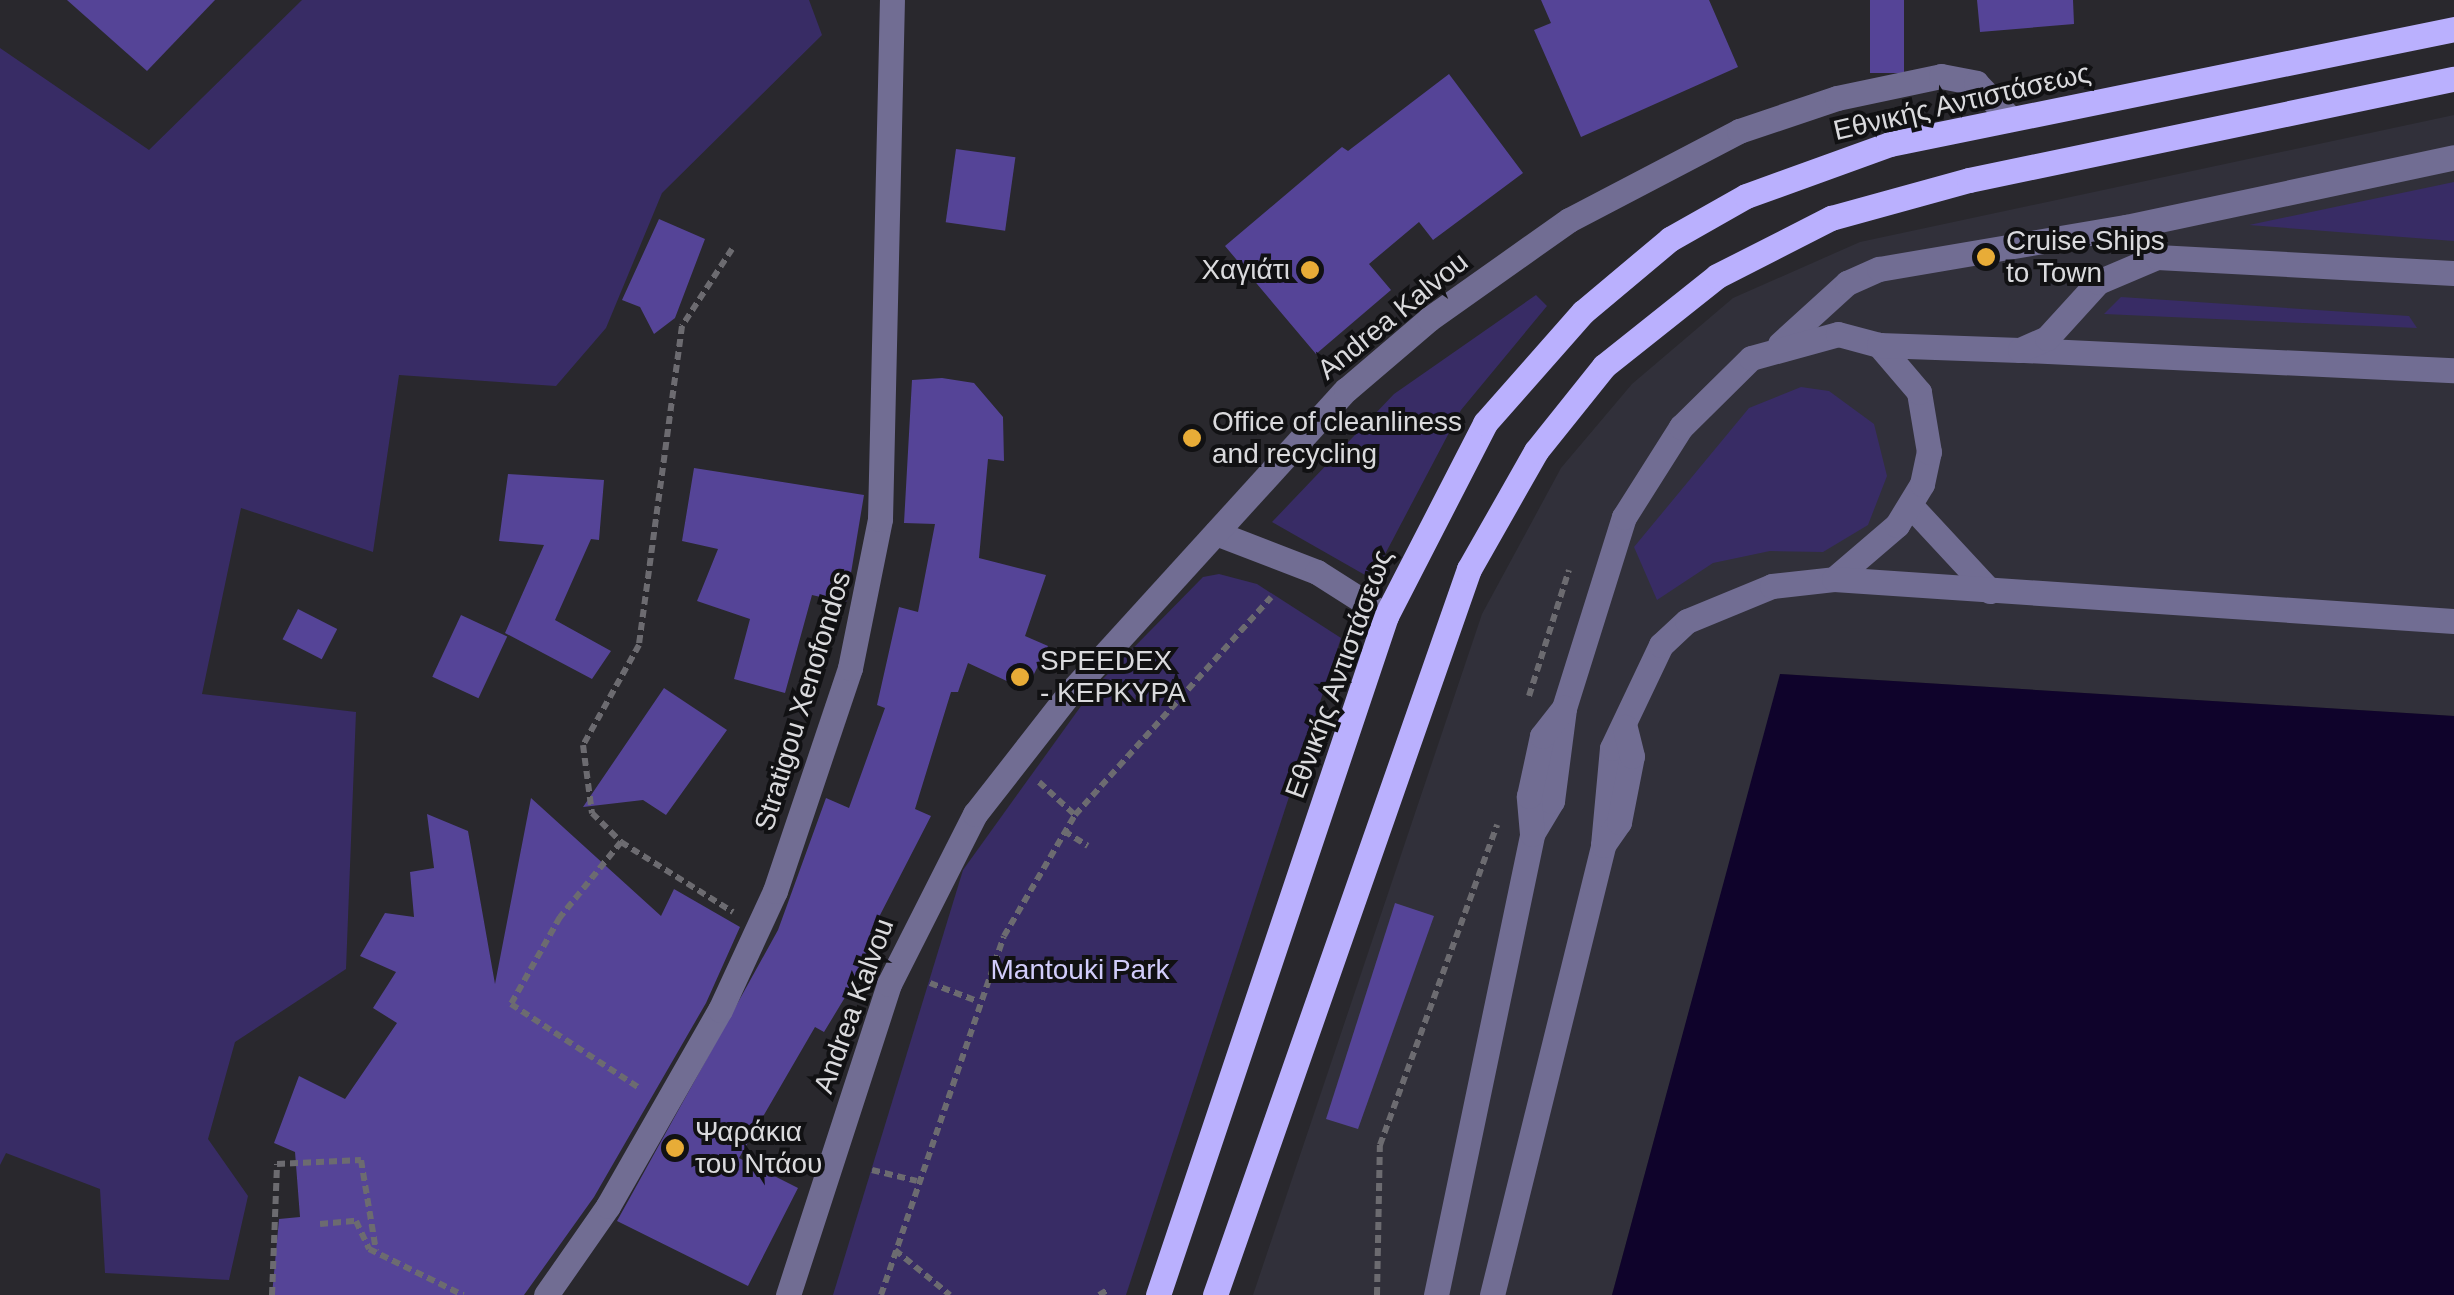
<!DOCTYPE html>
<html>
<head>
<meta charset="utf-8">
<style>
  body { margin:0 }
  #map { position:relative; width:2454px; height:1295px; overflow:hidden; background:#29282d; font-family:Arial,sans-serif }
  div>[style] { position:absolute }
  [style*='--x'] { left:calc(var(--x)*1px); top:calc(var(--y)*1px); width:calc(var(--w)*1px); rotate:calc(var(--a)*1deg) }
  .built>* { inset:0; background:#31303a }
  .green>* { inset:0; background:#382c65 }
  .water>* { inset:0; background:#0f032b }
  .building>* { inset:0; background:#554497; transform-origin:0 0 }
  .path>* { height:6px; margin-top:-3px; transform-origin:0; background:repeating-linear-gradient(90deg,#6c6b70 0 8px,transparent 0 13px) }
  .minor>* { height:25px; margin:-12.5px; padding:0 12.5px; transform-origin:12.5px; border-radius:12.5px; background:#716d93 }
  .major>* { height:25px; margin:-12.5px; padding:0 12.5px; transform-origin:12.5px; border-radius:12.5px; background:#bab0fe }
  .dots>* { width:28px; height:28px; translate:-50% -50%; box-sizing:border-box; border:5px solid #111113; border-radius:50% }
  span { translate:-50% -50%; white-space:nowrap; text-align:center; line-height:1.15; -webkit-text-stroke:8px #111113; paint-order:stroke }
  .street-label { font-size:28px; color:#dadadd }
  .poi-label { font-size:28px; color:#dadadd }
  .left { translate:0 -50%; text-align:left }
  .right { translate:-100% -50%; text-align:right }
  .park-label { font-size:28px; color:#d2cdfb }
</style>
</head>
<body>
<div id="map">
  <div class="built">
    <i style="clip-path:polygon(2454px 115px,2454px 716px,1781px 674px,1612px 1295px,1253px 1295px,1482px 614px,1561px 468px,1632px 384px,1733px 298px,1860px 242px)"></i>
  </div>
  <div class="green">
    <i style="clip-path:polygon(302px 0,809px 0,822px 35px,662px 193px,606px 328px,556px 386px,399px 375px,373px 552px,241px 508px,202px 694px,356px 712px,346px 969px,235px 1042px,208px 1139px,248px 1196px,229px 1280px,105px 1273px,100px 1189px,6px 1153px,0 1165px,0 48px,149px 150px)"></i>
    <i style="clip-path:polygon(2454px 182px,2454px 241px,2249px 225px)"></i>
    <i style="clip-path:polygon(1536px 295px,1547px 306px,1461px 410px,1372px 579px,1272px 522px,1394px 394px)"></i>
    <i style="clip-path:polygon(2121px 297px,2409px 316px,2417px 328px,2104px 314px)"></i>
    <i style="clip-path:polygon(1801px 387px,1829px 391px,1874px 424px,1887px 476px,1868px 525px,1823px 552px,1770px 551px,1713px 563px,1657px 600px,1634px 547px,1749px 408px)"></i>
    <i style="clip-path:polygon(1219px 574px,1257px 584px,1341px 638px,1126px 1295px,833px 1295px,963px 870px,1094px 688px,1203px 577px)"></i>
  </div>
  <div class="water">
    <i style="clip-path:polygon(1780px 674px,2454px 716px,2454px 1295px,1612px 1295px)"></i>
  </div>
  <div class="building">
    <i style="clip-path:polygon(67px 0,215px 0,147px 71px)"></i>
    <i style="clip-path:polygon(1541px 0,1709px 0,1738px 67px,1581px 137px,1534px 30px,1551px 23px)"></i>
    <i style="left:1870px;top:0;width:34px;height:73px"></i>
    <i style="clip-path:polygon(1977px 0,2073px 0,2074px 24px,1980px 32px)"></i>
    <i style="clip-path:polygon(1449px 74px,1523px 173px,1433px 240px,1419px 222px,1369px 264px,1391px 290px,1316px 354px,1225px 246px,1342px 147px,1348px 151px)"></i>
    <i style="left:956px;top:149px;width:60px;height:74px;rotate:8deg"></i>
    <i style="clip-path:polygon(659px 219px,705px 239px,675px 318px,654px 334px,640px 307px,622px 300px)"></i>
    <i style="clip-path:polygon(942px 378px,974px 383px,1003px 417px,1004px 461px,988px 459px,979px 558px,1046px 575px,1025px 636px,1048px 646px,1026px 690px,968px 663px,958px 692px,951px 692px,915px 809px,931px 816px,879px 917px,890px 923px,824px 1032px,815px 1027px,739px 1158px,798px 1188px,748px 1286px,617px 1221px,778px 930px,826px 798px,849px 808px,885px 708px,877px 705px,899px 607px,918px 612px,935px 524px,904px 523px,912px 380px)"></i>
    <i style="clip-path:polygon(694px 468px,864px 495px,846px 603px,812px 595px,785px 693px,734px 679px,750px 619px,697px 601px,718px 549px,682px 541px)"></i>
    <i style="clip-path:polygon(508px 474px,604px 480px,599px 540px,591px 539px,555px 620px,611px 651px,592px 679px,505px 633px,544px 545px,499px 541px)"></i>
    <i style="left:298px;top:609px;width:44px;height:34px;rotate:27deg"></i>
    <i style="left:461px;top:615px;width:51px;height:68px;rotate:25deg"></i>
    <i style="clip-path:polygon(664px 688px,727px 730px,666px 815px,643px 800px,583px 807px)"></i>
    <i style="clip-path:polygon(531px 798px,661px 916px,674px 889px,740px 927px,706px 1003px,594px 1197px,524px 1295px,272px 1295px,279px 1219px,300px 1217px,295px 1152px,274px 1143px,299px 1076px,345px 1099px,397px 1023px,373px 1008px,396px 972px,360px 956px,385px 913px,414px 917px,410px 872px,434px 868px,427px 814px,468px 831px,495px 984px)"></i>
    <i style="clip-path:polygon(1395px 903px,1434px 916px,1358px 1129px,1326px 1119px)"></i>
  </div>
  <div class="path">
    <i style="--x:732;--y:249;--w:92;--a:123"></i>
    <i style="--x:682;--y:326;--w:322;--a:97.7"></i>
    <i style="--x:639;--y:645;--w:115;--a:119.2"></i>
    <i style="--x:583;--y:745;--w:69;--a:82.5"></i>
    <i style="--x:592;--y:813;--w:41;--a:45"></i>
    <i style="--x:621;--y:842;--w:132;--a:32"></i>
    <i style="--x:1529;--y:696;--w:132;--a:-72.4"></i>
    <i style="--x:1039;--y:782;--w:49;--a:42.5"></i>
    <i style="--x:1064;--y:831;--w:28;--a:32"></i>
    <i style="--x:621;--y:842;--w:97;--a:129.1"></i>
    <i style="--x:560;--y:917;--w:100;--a:119.4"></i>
    <i style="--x:511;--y:1004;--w:152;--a:33.2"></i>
    <i style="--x:930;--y:983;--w:50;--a:21"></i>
    <i style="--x:872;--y:1170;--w:46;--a:13.7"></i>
    <i style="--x:320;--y:1224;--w:36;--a:-5"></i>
    <i style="--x:356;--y:1221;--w:31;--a:65"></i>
    <i style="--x:369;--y:1249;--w:105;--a:26.1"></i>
    <i style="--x:895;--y:1250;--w:71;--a:39.3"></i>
    <i style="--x:272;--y:1295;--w:131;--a:-87.8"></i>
    <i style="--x:277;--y:1164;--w:84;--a:-2.7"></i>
    <i style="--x:361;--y:1160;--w:92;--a:80.6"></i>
    <i style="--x:881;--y:1295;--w:379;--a:-71.1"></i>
    <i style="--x:1004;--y:936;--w:140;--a:-59.6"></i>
    <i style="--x:1075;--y:815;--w:293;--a:-48"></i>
    <i style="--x:1099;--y:1295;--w:12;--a:-31"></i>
    <i style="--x:1377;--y:1295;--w:150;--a:-88.9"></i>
    <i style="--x:1380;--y:1145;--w:341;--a:-69.9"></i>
  </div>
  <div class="minor">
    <i style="--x:1780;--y:344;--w:91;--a:-42.3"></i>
    <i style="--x:1847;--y:283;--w:35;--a:-24"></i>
    <i style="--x:1879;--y:269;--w:251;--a:-9.7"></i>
    <i style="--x:2126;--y:227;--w:335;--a:-12"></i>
    <i style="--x:2024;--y:350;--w:430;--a:2.7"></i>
    <i style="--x:1911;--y:506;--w:116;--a:47.1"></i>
    <i style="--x:1216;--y:533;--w:108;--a:21.1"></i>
    <i style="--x:1317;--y:572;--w:82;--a:32.5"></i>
    <i style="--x:1834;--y:579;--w:83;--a:-40.6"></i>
    <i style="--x:1897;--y:525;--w:48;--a:-58.6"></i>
    <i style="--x:1922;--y:484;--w:33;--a:-78"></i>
    <i style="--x:1929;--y:452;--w:61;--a:-99.5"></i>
    <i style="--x:1919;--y:392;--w:62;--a:-130.4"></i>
    <i style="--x:1532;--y:834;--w:39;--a:-59"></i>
    <i style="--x:1552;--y:801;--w:94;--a:-82.6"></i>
    <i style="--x:1564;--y:708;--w:200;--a:-72.6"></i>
    <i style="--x:1624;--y:517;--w:107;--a:-57.7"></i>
    <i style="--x:1681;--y:427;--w:98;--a:-44.6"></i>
    <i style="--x:1751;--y:358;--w:90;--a:-15.4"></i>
    <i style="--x:1838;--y:334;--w:42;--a:15"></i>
    <i style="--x:1879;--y:345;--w:141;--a:2"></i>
    <i style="--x:2020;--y:350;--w:30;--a:-24"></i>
    <i style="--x:2047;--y:338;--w:76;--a:-47.7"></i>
    <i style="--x:2098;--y:282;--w:64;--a:-23"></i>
    <i style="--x:2157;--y:257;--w:297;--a:3.1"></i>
    <i style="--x:1603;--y:845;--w:97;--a:-84.7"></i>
    <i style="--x:1612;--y:748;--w:114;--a:-64.6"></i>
    <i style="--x:1661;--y:645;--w:35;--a:-43"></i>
    <i style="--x:1687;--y:621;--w:92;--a:-22.4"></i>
    <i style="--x:1772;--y:586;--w:62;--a:-6.4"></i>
    <i style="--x:1834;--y:579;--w:621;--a:3.88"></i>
    <i style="--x:546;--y:1295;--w:108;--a:-55.1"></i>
    <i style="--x:608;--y:1206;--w:226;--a:-60.3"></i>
    <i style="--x:720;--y:1010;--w:131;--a:-65.2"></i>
    <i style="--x:775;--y:891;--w:235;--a:-71.4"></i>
    <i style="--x:850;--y:668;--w:152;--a:-78.6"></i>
    <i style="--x:880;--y:519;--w:519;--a:-88.68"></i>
    <i style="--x:788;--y:1295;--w:327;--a:-72"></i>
    <i style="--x:889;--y:984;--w:191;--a:-63.2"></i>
    <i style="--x:975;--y:814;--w:151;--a:-52"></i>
    <i style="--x:1068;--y:695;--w:413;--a:-47.7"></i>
    <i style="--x:1346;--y:390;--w:109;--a:-40.5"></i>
    <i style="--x:1429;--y:319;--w:171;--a:-35.3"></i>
    <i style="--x:1569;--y:220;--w:192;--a:-27.6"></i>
    <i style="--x:1739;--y:131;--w:103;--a:-18.6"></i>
    <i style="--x:1837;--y:98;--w:106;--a:-11.9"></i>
    <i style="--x:1941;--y:76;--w:36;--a:11"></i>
    <i style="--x:1976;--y:83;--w:49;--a:45.8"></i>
    <i style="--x:1436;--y:1295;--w:471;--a:-78.2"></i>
    <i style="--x:1532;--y:834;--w:38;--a:-95"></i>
    <i style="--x:1529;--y:796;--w:61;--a:-77.8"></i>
    <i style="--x:1542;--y:736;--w:36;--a:-52"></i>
    <i style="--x:1492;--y:1295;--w:463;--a:-76.1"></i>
    <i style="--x:1603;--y:845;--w:28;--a:-55"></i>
    <i style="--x:1619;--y:822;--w:67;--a:-78.9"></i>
    <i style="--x:1632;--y:756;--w:30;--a:-104"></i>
  </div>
  <div class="major">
    <i style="--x:1158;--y:1295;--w:716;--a:-71.44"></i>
    <i style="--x:1386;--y:616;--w:217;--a:-62.8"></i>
    <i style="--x:1485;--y:423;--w:148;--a:-48.6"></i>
    <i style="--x:1583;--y:312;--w:114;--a:-40"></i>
    <i style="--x:1670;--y:239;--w:87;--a:-29.5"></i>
    <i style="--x:1746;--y:196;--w:153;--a:-19.9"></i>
    <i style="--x:1890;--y:144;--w:576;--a:-11.52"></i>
    <i style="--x:1215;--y:1295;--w:769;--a:-70.72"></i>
    <i style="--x:1469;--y:569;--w:136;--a:-60.4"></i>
    <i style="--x:1536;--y:451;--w:109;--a:-51.3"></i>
    <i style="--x:1604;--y:366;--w:144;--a:-38.5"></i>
    <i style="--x:1717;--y:276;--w:128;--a:-27"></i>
    <i style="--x:1831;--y:218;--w:143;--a:-15.4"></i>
    <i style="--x:1969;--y:180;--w:495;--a:-11.8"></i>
  </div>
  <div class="dots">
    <i style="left:1986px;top:257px;background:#e8ac37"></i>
    <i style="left:1310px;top:270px;background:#e8ac37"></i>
    <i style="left:1192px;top:438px;background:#e8ac37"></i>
    <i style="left:1020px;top:677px;background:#e8ac37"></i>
    <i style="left:675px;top:1148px;background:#e8ac37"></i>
  </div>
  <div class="street-label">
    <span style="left:1962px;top:102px;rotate:-13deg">Εθνικής Αντιστάσεως</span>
    <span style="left:1393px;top:316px;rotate:-39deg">Andrea Kalvou</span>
    <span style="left:1339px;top:674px;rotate:-70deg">Εθνικής Αντιστάσεως</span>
    <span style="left:803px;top:701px;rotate:-73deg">Stratigou Xenofondos</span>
    <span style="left:854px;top:1006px;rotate:-70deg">Andrea Kalvou</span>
  </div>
  <div class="poi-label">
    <span class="left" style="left:2006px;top:257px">Cruise Ships<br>to Town</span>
    <span class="right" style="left:1290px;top:270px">Χαγιάτι</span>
    <span class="left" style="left:1212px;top:438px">Office of cleanliness<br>and recycling</span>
    <span class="left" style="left:1040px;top:677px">SPEEDEX<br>- ΚΕΡΚΥΡΑ</span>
    <span class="left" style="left:695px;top:1148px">Ψαράκια<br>του Ντάου</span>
  </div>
  <div class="park-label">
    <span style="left:1080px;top:970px">Mantouki Park</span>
  </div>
</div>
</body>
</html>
